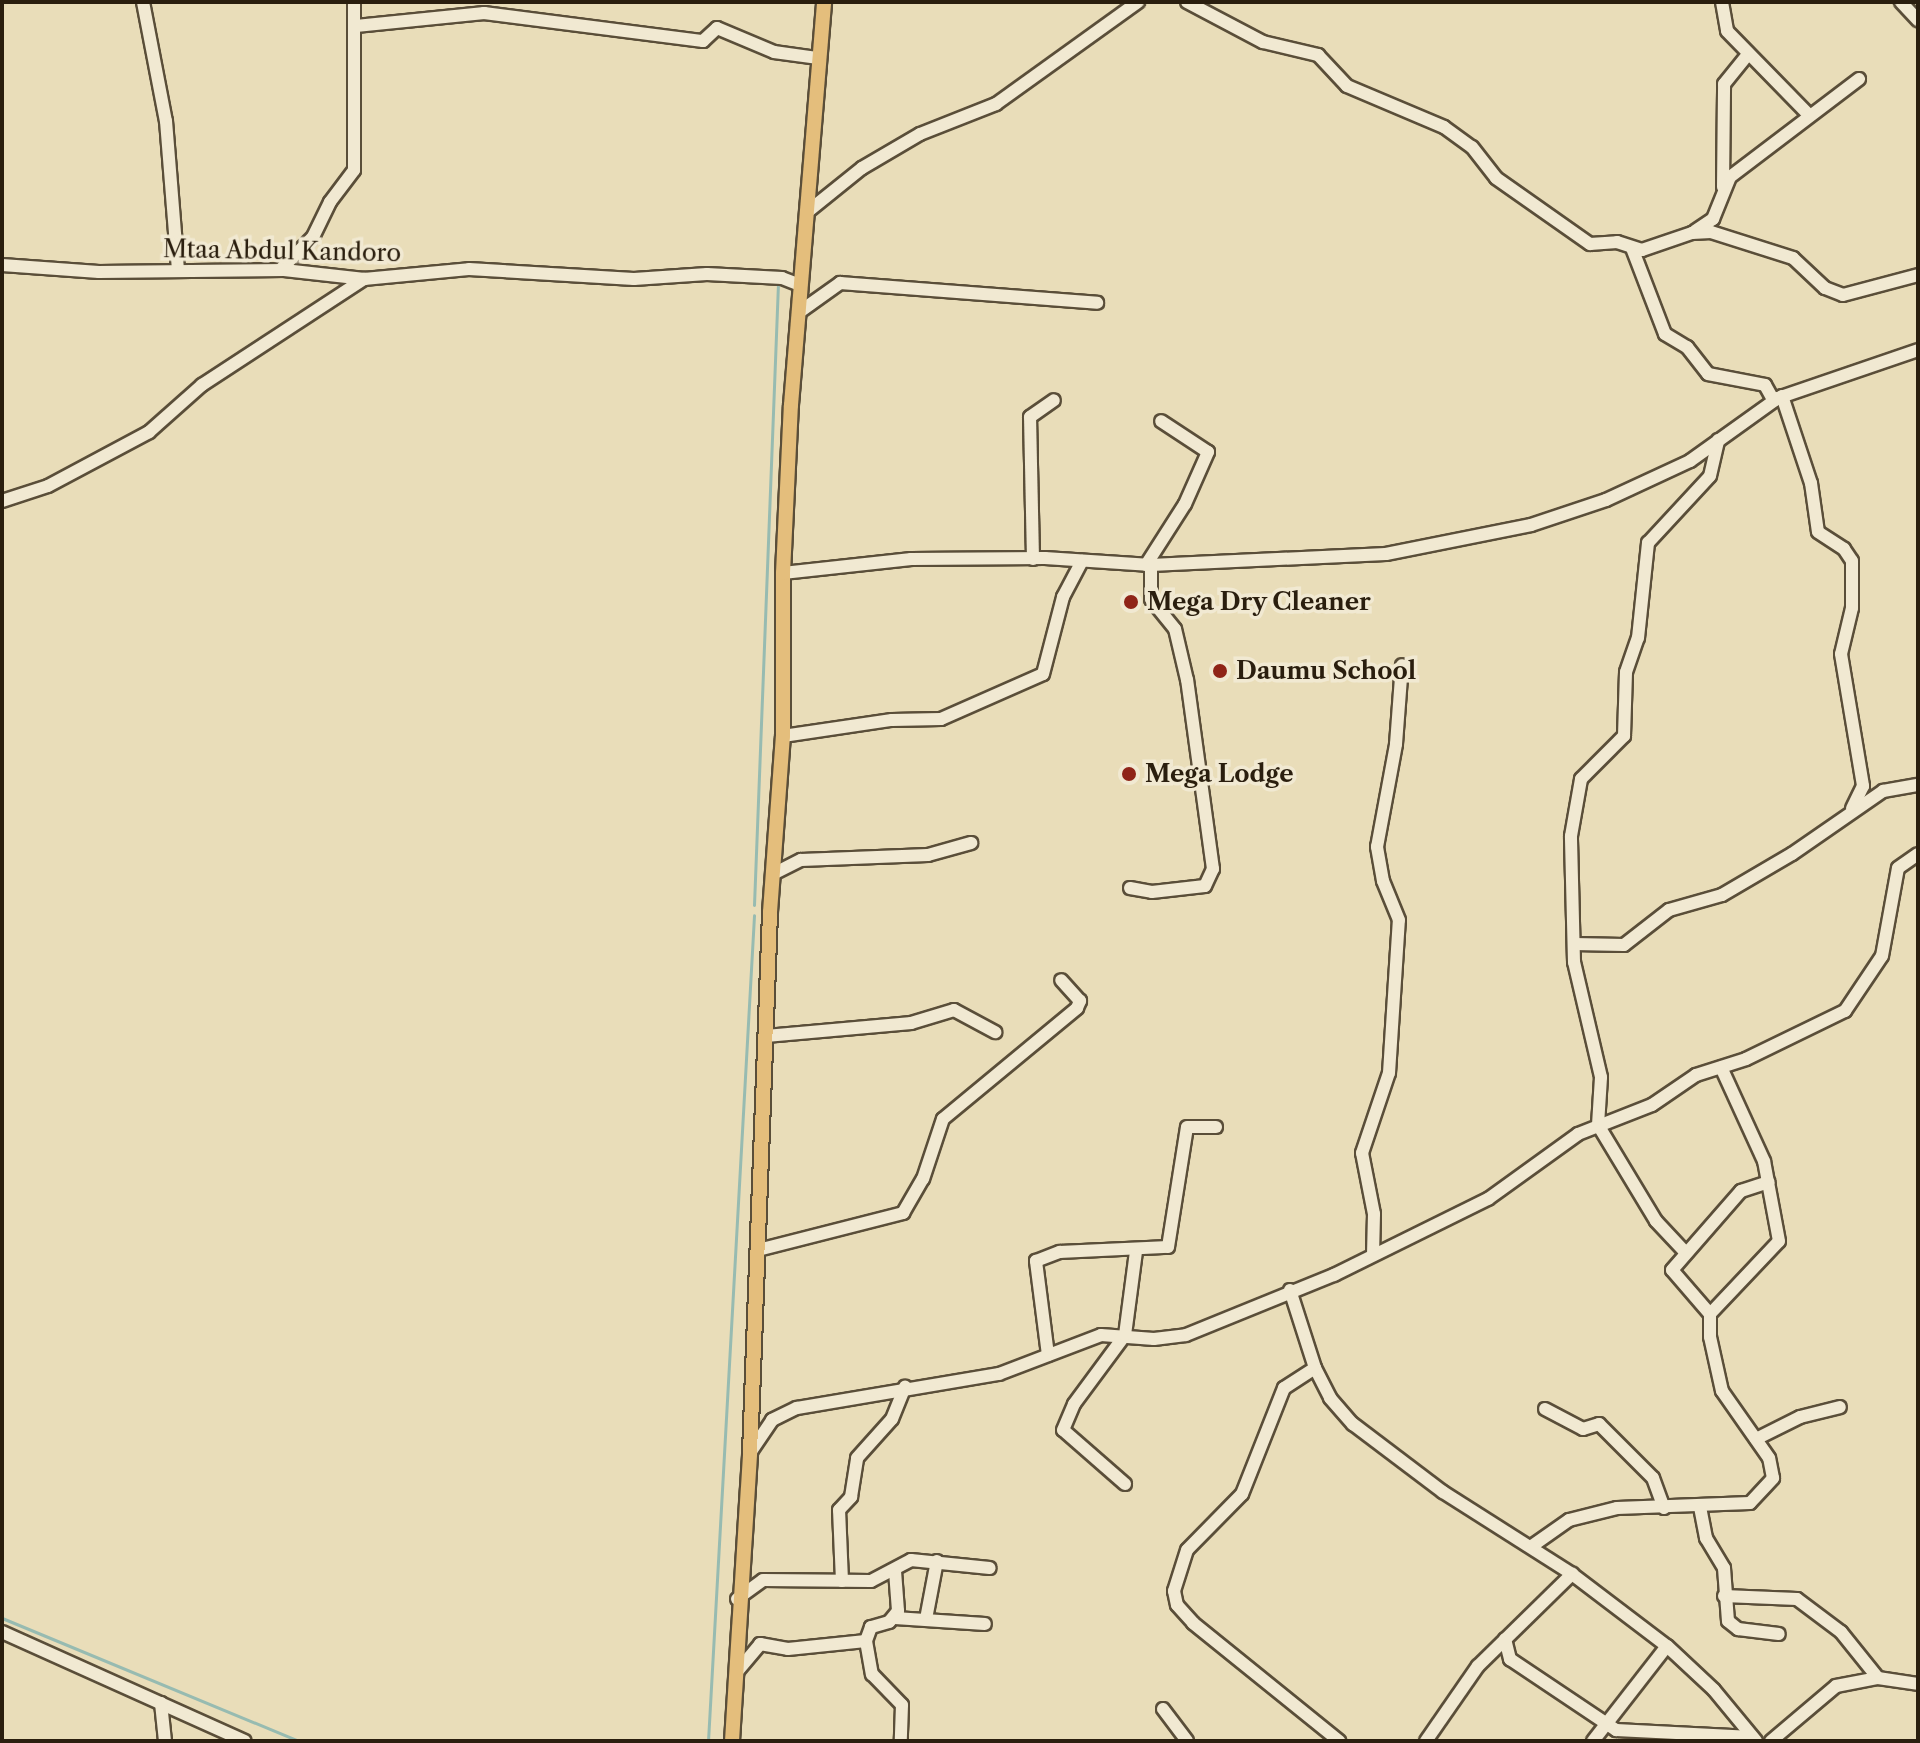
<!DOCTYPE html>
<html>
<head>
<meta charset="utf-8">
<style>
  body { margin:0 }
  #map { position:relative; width:1920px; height:1743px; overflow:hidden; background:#e9ddb9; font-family:"Libre Caslon Text",serif }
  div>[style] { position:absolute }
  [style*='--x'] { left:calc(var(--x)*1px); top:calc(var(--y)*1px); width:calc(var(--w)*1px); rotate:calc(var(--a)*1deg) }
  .stream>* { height:3px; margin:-1.5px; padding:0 1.5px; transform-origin:1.5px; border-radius:1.5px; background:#97bbb1 }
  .roads { filter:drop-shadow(2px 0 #5a4e39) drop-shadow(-2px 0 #5a4e39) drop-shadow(0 2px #5a4e39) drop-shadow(0 -2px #5a4e39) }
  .minor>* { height:12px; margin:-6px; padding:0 6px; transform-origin:6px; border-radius:6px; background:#f1e9d2 }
  .major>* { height:14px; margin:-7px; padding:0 7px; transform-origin:7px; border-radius:7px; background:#e4be7c }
  .dots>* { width:22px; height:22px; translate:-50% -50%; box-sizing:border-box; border:4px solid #f1e9d2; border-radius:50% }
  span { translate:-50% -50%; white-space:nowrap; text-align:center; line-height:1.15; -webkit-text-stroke:7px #f1e9d2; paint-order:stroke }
  .street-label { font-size:24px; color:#2a1e0e }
  .poi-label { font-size:24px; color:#2a1e0e; font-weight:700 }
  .left { translate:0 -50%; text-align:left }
  .frame { position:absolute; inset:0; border:4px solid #2a1e0e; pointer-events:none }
</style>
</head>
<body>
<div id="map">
  <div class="stream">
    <i style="--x:754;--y:905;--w:623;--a:-87.79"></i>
    <i style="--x:2;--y:1618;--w:321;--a:22.5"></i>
    <i style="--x:1918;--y:1638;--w:41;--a:90"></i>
    <i style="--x:1918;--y:1690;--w:12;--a:90"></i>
    <i style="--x:708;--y:1741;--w:827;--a:-86.81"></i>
  </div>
  <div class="roads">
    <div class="minor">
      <i style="--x:143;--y:2;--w:121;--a:79.1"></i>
      <i style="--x:166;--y:121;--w:150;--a:85.4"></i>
      <i style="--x:1187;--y:2;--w:86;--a:27.8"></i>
      <i style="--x:1263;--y:42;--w:57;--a:13.3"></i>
      <i style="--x:1318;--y:55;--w:42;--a:46.9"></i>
      <i style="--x:1347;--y:86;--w:105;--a:22.9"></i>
      <i style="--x:1444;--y:127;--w:34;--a:36"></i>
      <i style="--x:1472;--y:147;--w:39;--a:52"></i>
      <i style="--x:1496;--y:178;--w:115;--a:35.1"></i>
      <i style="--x:1590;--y:244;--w:27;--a:-4"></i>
      <i style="--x:1617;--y:242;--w:26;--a:18"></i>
      <i style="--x:1642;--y:250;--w:53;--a:-18.8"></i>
      <i style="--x:1692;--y:233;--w:19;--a:-3"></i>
      <i style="--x:1711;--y:232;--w:86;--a:17.6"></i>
      <i style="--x:1793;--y:258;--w:44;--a:43.2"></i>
      <i style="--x:1825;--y:288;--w:19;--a:21"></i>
      <i style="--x:1843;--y:295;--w:78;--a:-14.9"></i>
      <i style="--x:1722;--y:2;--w:29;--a:80"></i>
      <i style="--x:1727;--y:31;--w:115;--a:45.7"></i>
      <i style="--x:1901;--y:2;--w:25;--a:47"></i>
      <i style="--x:356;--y:26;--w:129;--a:-5.8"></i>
      <i style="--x:484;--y:13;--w:221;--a:7.3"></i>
      <i style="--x:703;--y:41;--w:19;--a:-43"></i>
      <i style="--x:717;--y:28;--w:62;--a:22.8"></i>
      <i style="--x:774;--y:52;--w:43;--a:7.9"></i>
      <i style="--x:1723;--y:187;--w:103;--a:-89.4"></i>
      <i style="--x:1724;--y:84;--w:36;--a:-51"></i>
      <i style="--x:806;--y:213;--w:72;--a:-38.8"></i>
      <i style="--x:862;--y:168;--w:67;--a:-30.4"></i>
      <i style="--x:920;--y:134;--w:82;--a:-21.5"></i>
      <i style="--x:996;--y:104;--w:175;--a:-35.7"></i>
      <i style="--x:1695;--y:231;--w:22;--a:-34"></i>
      <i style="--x:1713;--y:219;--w:45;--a:-68"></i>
      <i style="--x:1730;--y:177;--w:162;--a:-37.2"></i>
      <i style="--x:1632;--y:248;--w:92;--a:69"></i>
      <i style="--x:1665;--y:334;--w:26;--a:31"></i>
      <i style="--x:1687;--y:347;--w:34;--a:52"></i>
      <i style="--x:1708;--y:374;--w:58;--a:10.9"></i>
      <i style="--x:1765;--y:385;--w:18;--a:61"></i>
      <i style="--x:2;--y:265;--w:97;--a:4.1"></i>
      <i style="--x:99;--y:272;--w:185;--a:-0.6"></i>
      <i style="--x:284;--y:270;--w:81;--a:6.4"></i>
      <i style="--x:364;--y:279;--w:105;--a:-5.4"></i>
      <i style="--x:469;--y:269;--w:165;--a:3.5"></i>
      <i style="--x:634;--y:279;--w:73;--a:-3.9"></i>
      <i style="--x:707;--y:274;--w:75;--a:3.1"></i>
      <i style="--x:782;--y:278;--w:19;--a:21"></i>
      <i style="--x:280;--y:270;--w:47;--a:-45"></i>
      <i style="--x:313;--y:237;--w:39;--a:-64"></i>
      <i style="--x:330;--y:202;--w:40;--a:-53"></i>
      <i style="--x:354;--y:170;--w:168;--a:-90"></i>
      <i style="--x:798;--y:313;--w:52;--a:-35.5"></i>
      <i style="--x:840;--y:283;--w:258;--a:4.4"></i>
      <i style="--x:1782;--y:396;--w:92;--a:71.6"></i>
      <i style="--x:1811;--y:483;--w:49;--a:81.9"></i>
      <i style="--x:1818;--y:532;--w:31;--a:33"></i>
      <i style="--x:1844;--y:549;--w:14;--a:56"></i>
      <i style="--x:1852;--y:561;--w:47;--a:90"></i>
      <i style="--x:1852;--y:608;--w:47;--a:103.4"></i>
      <i style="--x:1841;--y:654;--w:134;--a:80.5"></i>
      <i style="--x:1863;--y:786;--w:25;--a:116"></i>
      <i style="--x:2;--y:501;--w:48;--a:-18.1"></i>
      <i style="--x:48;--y:486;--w:115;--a:-28.1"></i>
      <i style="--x:149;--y:432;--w:71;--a:-41.6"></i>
      <i style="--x:202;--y:385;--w:194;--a:-33.2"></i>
      <i style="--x:1033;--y:559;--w:142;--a:-91.2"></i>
      <i style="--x:1030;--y:417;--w:29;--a:-35"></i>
      <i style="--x:1146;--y:565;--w:72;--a:-57.4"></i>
      <i style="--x:1185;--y:504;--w:57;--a:-66.1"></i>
      <i style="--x:1208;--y:452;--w:56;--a:-146.6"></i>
      <i style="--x:783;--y:573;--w:129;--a:-6.2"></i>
      <i style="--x:911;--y:559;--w:134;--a:-0.4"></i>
      <i style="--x:1045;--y:558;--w:106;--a:3.8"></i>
      <i style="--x:1151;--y:565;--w:235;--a:-2.7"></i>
      <i style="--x:1386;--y:554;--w:148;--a:-11.3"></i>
      <i style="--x:1531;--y:525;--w:79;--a:-18.4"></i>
      <i style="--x:1606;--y:500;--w:93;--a:-24.9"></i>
      <i style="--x:1690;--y:461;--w:108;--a:-35.6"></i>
      <i style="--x:1778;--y:398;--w:148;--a:-18.9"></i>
      <i style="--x:783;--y:736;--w:110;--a:-8.4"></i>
      <i style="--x:892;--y:720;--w:49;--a:-1.2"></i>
      <i style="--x:941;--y:719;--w:111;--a:-23.8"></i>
      <i style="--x:1043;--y:674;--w:80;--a:-75.4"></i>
      <i style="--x:1063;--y:597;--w:41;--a:-62.2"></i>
      <i style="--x:775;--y:873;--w:29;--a:-27"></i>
      <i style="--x:801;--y:860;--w:127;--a:-2.3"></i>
      <i style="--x:928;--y:855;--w:45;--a:-15.6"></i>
      <i style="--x:1130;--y:888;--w:22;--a:10"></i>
      <i style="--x:1152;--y:892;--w:53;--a:-6.5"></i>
      <i style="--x:1205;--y:886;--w:19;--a:-65"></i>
      <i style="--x:1213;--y:869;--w:191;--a:-97.8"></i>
      <i style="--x:1187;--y:680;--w:52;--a:-103.2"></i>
      <i style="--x:1175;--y:629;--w:38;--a:-129"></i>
      <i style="--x:1151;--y:599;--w:34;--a:-90"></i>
      <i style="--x:1574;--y:944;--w:50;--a:1.1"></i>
      <i style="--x:1624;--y:945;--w:57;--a:-37.9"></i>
      <i style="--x:1669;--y:910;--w:55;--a:-15.8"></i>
      <i style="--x:1722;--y:895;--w:81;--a:-30.4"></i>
      <i style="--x:1792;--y:854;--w:111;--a:-34.7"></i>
      <i style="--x:1883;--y:791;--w:36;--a:-10"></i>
      <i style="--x:766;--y:1036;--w:146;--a:-5.1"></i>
      <i style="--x:911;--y:1023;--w:45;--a:-16.8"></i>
      <i style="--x:954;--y:1010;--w:47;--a:28.2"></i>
      <i style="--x:758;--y:1250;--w:150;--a:-14.3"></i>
      <i style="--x:903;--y:1213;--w:39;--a:-60"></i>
      <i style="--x:923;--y:1179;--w:63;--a:-71.6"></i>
      <i style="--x:943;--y:1119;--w:174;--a:-39.6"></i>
      <i style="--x:1077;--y:1008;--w:8;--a:-67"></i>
      <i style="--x:1080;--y:1001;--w:28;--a:-132"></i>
      <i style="--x:1686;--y:1253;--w:44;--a:-133.2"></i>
      <i style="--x:1656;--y:1221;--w:112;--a:-121.1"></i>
      <i style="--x:1598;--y:1125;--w:48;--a:-86.4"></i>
      <i style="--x:1601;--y:1077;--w:118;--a:-103.2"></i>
      <i style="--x:1574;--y:962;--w:126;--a:-91.4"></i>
      <i style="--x:1571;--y:836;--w:58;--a:-80"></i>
      <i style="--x:1581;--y:779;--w:61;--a:-45"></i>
      <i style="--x:1624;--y:736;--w:64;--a:-88.2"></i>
      <i style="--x:1626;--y:672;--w:36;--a:-71"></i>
      <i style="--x:1638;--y:638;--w:96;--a:-84"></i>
      <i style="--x:1648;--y:543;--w:91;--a:-47.2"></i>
      <i style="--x:1710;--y:476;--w:37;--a:-77"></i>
      <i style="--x:1373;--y:1255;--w:41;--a:-88.6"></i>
      <i style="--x:1374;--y:1214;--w:62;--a:-101.1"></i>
      <i style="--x:1362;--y:1153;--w:84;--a:-71.4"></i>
      <i style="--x:1389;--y:1073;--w:153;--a:-86.3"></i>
      <i style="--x:1399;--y:920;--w:42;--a:-112.3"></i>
      <i style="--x:1383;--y:881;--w:35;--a:-100"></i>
      <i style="--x:1377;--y:847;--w:105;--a:-79.5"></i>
      <i style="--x:1396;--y:744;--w:79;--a:-85.7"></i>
      <i style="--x:1290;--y:1290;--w:82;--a:72.2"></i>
      <i style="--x:1315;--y:1368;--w:34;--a:63"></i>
      <i style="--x:1330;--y:1398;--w:35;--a:49"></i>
      <i style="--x:1353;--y:1424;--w:113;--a:37.1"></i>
      <i style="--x:1443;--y:1492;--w:153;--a:32.4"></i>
      <i style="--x:1572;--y:1574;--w:119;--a:37.2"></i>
      <i style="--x:1667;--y:1646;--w:64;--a:43.1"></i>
      <i style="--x:1714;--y:1690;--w:66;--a:50.5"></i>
      <i style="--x:1710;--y:1314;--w:58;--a:-130.8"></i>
      <i style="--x:1672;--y:1270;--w:105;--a:-48.9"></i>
      <i style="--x:1741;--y:1191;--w:29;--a:-18"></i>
      <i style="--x:1048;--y:1355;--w:95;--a:-97.3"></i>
      <i style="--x:1036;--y:1261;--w:26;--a:-21"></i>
      <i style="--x:1060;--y:1252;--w:108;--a:-2.7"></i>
      <i style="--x:1168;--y:1247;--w:121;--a:-81"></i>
      <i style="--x:1187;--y:1127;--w:29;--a:0"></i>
      <i style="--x:1315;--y:1368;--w:37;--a:147"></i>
      <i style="--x:1284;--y:1388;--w:114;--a:111.6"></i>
      <i style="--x:1242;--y:1494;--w:78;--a:134.5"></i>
      <i style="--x:1187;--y:1550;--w:43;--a:107.6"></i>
      <i style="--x:1174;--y:1591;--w:14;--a:78"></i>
      <i style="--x:1177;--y:1605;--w:24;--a:48"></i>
      <i style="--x:1193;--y:1623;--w:188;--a:38.9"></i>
      <i style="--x:1545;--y:1409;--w:43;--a:27.8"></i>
      <i style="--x:1583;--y:1429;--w:17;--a:-17"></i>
      <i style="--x:1599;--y:1424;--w:76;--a:45"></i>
      <i style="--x:1653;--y:1478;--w:32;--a:70"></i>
      <i style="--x:1756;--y:1439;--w:49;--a:-26.6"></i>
      <i style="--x:1800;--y:1417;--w:41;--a:-14"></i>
      <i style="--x:750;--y:1453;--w:40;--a:-56"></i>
      <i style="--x:772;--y:1420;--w:28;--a:-26"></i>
      <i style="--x:797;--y:1408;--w:205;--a:-9.6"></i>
      <i style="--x:999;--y:1374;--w:109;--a:-20.9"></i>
      <i style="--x:1101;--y:1335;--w:53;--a:4.3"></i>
      <i style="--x:1154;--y:1339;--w:32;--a:-7"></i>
      <i style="--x:1186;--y:1335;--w:160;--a:-22.1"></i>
      <i style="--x:1334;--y:1275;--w:172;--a:-26.3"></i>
      <i style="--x:1488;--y:1199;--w:111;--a:-35.8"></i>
      <i style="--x:1578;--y:1134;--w:79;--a:-21.4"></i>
      <i style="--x:1652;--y:1105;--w:53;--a:-34.3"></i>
      <i style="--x:1696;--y:1075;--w:52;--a:-17.7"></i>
      <i style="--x:1746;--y:1059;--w:110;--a:-25.9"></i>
      <i style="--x:1845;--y:1011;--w:66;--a:-56.1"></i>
      <i style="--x:1882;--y:956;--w:89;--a:-79.7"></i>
      <i style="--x:1898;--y:868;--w:24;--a:-35"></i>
      <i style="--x:1125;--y:1484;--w:82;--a:-138.9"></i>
      <i style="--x:1063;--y:1430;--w:28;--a:-67"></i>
      <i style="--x:1074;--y:1404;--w:86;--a:-53.5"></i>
      <i style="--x:1125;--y:1335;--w:85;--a:-82.5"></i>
      <i style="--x:1700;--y:1507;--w:32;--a:79"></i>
      <i style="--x:1706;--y:1538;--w:35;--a:59"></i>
      <i style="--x:1724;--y:1568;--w:53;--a:85.7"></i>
      <i style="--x:1728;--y:1621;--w:13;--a:39"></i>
      <i style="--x:1738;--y:1629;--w:41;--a:7"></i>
      <i style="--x:1532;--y:1546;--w:45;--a:-35.1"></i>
      <i style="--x:1569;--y:1520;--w:49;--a:-14"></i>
      <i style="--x:1617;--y:1508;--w:133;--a:-2.2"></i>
      <i style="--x:1750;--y:1503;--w:34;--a:-47"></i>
      <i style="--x:1773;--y:1478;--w:20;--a:-101"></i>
      <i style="--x:1769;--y:1458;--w:82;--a:-125"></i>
      <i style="--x:1722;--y:1391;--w:55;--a:-102.5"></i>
      <i style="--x:1710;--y:1337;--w:23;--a:-90"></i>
      <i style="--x:1710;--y:1314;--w:100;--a:-46.6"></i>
      <i style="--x:1779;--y:1241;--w:81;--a:-100.6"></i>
      <i style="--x:1764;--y:1161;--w:103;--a:-114.6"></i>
      <i style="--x:895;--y:1571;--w:40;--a:85.7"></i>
      <i style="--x:898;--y:1611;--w:14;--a:129"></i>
      <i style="--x:889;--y:1622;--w:19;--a:164"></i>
      <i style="--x:871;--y:1627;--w:15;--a:110"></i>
      <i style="--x:866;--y:1641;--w:34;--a:80"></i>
      <i style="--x:872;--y:1674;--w:43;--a:45.9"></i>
      <i style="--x:902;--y:1705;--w:36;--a:92"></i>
      <i style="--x:842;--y:1581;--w:71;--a:-92.4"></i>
      <i style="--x:839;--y:1510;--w:18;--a:-47"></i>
      <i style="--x:851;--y:1497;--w:39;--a:-81"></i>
      <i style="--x:857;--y:1458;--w:52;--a:-48.1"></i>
      <i style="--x:892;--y:1419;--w:35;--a:-68"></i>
      <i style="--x:1724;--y:1596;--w:73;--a:2.4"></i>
      <i style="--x:1797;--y:1599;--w:55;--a:36.9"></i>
      <i style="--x:1841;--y:1632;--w:59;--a:51.2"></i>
      <i style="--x:737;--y:1599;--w:32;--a:-36"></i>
      <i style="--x:763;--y:1580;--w:108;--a:0.5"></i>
      <i style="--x:871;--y:1581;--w:45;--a:-27.7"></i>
      <i style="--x:911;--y:1560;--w:79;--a:5.8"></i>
      <i style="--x:895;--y:1618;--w:90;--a:3.8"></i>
      <i style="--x:926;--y:1619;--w:59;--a:-79.3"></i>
      <i style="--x:2;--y:1632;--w:266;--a:24.2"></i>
      <i style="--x:1505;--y:1639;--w:21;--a:76"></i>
      <i style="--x:1510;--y:1659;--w:128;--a:33.8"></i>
      <i style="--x:1616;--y:1730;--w:136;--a:2.9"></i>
      <i style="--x:736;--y:1673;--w:38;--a:-50"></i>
      <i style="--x:760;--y:1644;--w:28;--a:10"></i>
      <i style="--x:788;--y:1649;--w:78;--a:-5.9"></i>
      <i style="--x:161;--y:1703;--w:38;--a:84"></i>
      <i style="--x:1163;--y:1709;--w:40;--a:53"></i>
      <i style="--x:1426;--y:1741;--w:91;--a:-55.3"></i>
      <i style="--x:1478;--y:1666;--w:132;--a:-44.4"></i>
      <i style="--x:1593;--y:1741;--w:120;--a:-52.1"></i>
      <i style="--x:1771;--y:1741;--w:85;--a:-40.2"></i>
      <i style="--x:1836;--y:1686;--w:43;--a:-10.8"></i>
      <i style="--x:1878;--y:1678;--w:40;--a:8.5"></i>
    </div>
    <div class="major">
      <i style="--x:732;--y:1741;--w:289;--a:-86.4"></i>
      <i style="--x:750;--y:1453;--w:541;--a:-87.88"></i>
      <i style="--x:770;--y:912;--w:176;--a:-85.8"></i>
      <i style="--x:783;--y:736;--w:163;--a:-90"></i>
      <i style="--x:783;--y:573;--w:168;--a:-87.3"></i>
      <i style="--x:791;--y:405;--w:404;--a:-85.3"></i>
    </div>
  </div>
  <div class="dots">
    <i style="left:1131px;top:602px;background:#8f2418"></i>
    <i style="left:1220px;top:671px;background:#8f2418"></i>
    <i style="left:1129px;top:774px;background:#8f2418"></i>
  </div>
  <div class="street-label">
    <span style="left:282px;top:251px;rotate:1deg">Mtaa Abdul Kandoro</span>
  </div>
  <div class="poi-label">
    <span class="left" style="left:1147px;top:602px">Mega Dry Cleaner</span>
    <span class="left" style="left:1236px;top:671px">Daumu School</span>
    <span class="left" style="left:1145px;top:774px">Mega Lodge</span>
  </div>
  <div class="frame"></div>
</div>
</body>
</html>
